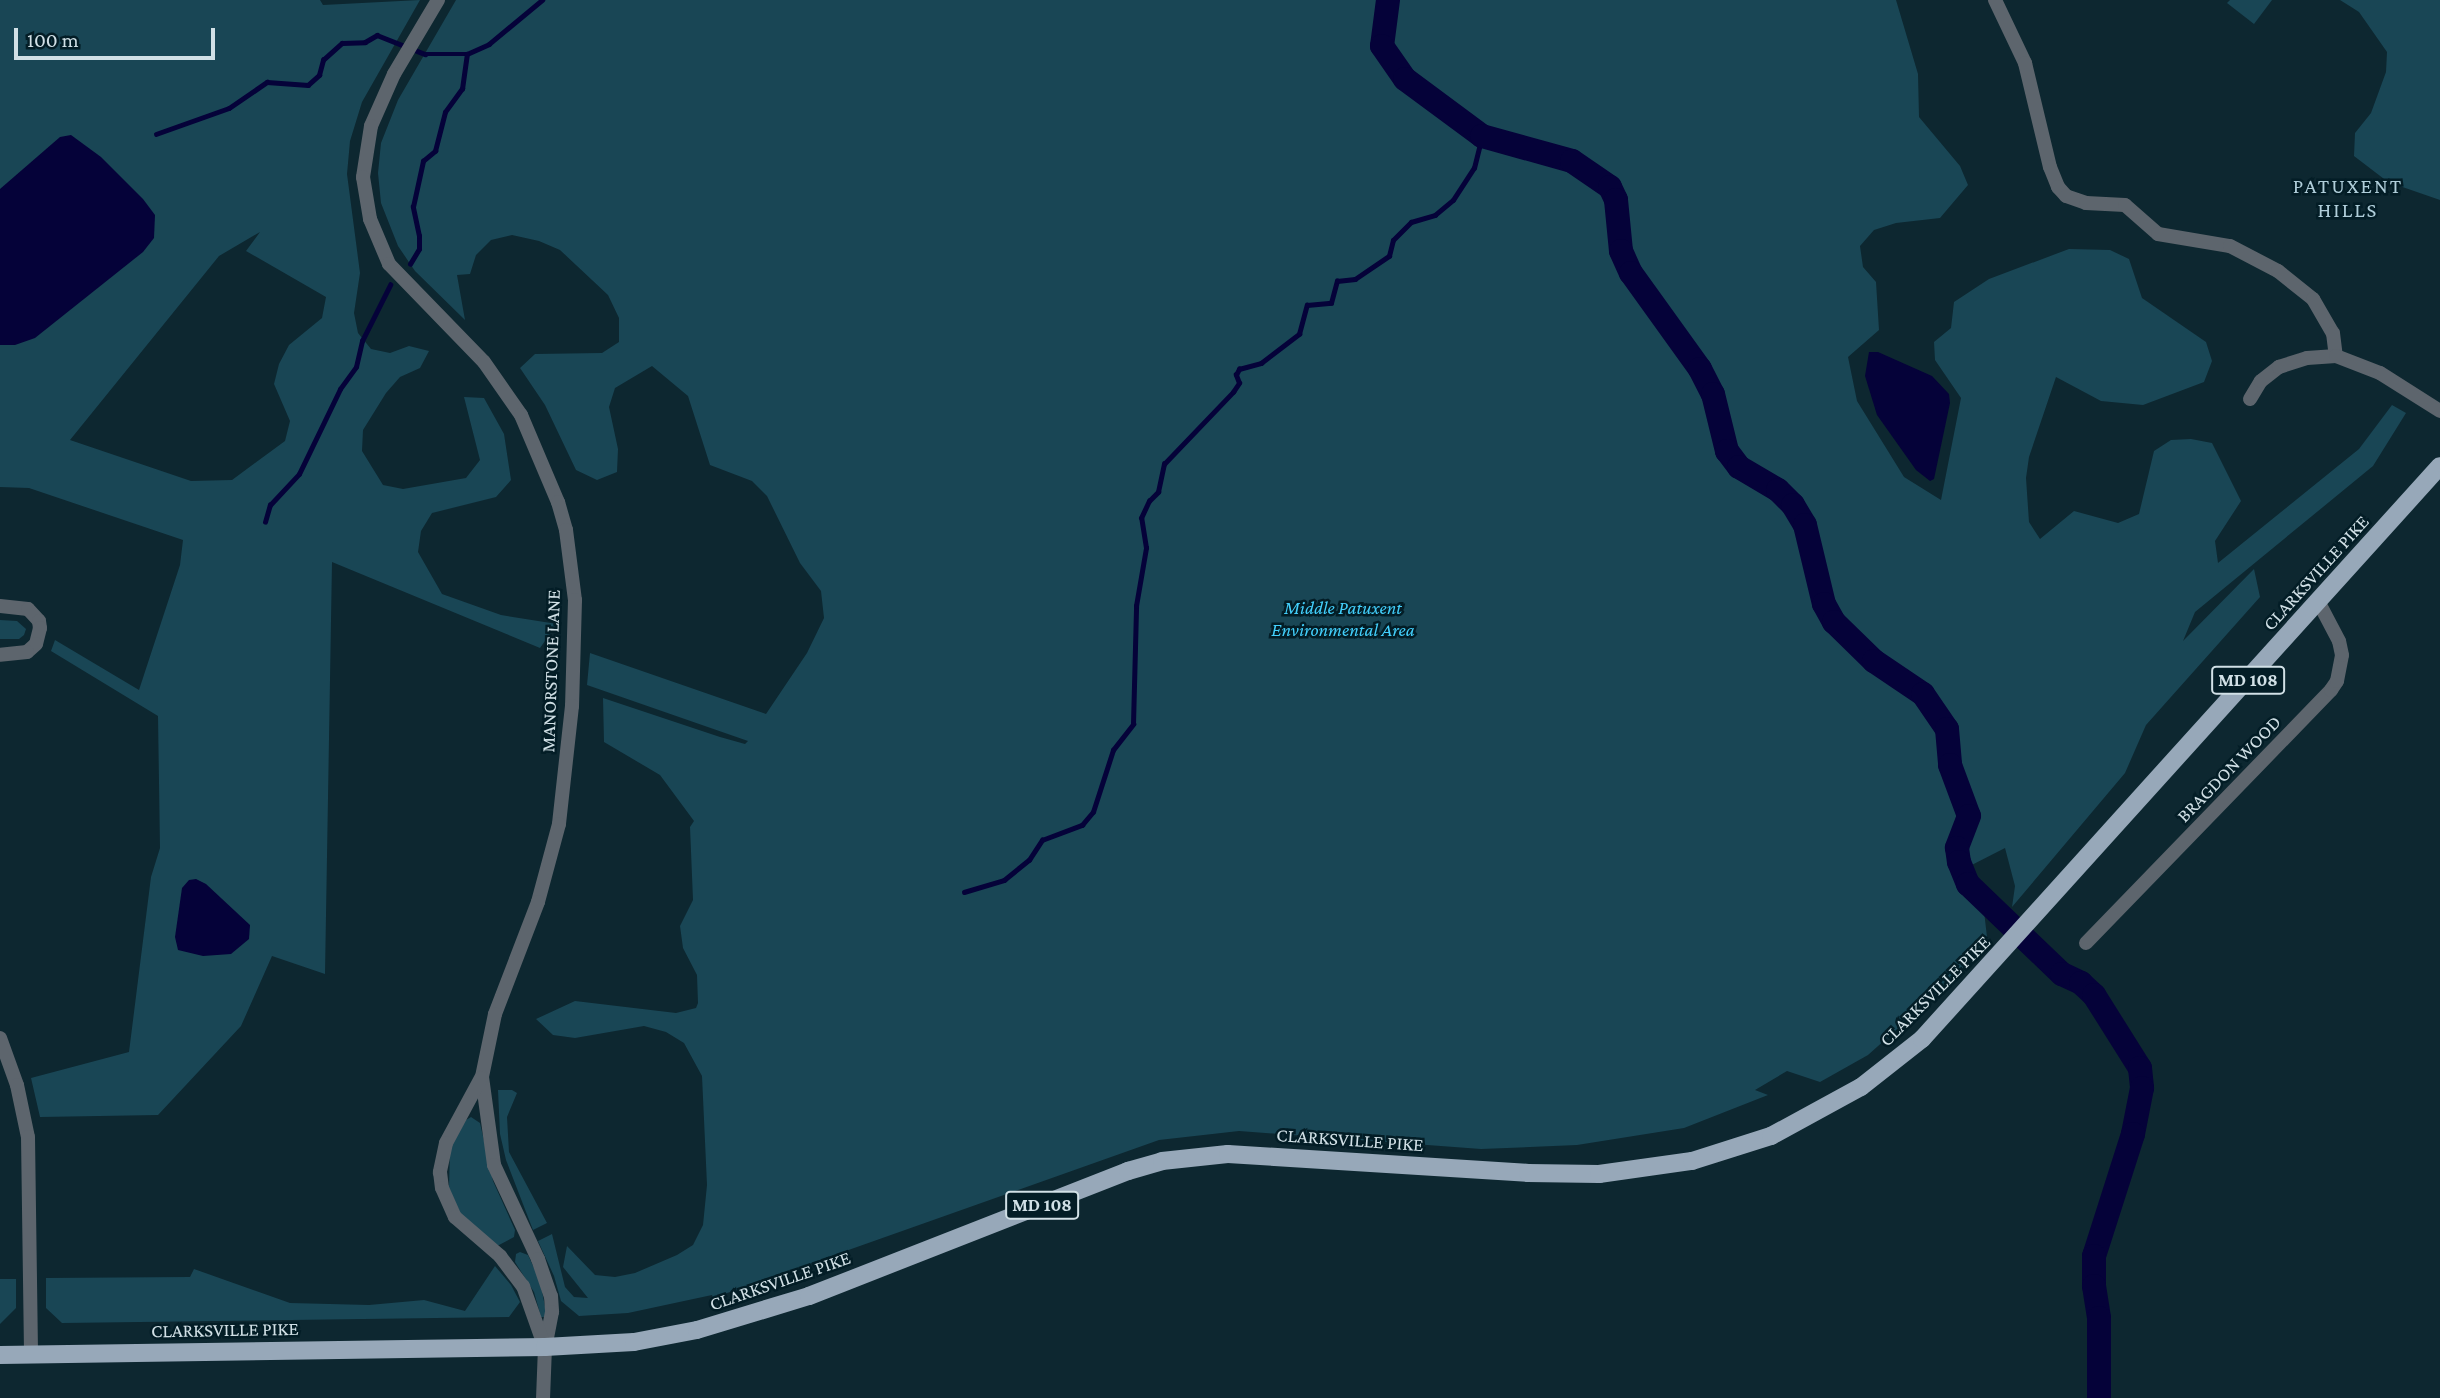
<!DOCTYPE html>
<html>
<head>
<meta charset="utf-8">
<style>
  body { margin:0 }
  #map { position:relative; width:2440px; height:1398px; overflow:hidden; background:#0d2730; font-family:"Crimson Pro",serif }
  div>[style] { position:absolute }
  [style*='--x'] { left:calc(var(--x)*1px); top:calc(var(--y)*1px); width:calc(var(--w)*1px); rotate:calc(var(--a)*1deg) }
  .green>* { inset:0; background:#194655 }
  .water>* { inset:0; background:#050239 }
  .stream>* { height:4.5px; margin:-2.25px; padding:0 2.25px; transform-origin:2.25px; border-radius:2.25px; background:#050239 }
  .river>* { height:24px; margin:-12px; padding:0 12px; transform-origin:12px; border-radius:12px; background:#050239 }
  .street>* { height:14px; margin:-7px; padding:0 7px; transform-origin:7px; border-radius:7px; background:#5d656d }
  .primary>* { height:18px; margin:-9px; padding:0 9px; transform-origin:9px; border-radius:9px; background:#97a8b9 }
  span { translate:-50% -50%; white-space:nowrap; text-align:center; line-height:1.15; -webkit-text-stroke:5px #031d26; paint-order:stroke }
  .shield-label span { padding:2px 5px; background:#031d26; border:2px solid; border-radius:5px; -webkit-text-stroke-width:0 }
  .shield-label { font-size:18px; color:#d1e0e6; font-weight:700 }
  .street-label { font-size:19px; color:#d1e0e6 }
  .park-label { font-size:19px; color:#43d0fc; font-style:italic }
  .neighbourhood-label { font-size:21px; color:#b0ceda; letter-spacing:2px }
  .scale { position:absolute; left:14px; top:28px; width:201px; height:32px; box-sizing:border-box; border:4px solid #d1e0e6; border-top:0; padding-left:9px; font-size:21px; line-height:24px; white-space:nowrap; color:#d1e0e6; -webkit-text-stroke:5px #031d26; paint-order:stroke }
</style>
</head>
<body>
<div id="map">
  <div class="green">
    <i style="clip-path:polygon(evenodd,0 0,320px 0,323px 5px,420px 0,362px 102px,350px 141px,347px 174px,360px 273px,354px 313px,358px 333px,371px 349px,390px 353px,409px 346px,429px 351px,420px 368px,400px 377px,386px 393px,363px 430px,362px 451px,383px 485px,403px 489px,466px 478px,480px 460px,464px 397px,484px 398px,504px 434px,511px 480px,496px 497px,432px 513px,421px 531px,418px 552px,442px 594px,501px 615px,557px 624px,540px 648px,332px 562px,325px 974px,272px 956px,241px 1026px,158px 1115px,40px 1117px,31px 1078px,129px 1052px,151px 877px,160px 848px,158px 716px,51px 651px,55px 640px,139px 690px,180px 565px,183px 540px,29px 488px,0 487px,0 0,260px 232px,246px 251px,326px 297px,322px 318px,289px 345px,279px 364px,274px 384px,290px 421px,285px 441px,232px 480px,191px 481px,70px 440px,219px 256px,260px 232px)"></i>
    <i style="clip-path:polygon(456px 0,1896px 0,1918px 74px,1919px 117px,1960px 166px,1968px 185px,1940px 218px,1896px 223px,1874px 230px,1860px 246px,1863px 267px,1876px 282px,1879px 330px,1848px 357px,1857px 401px,1904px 477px,1941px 500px,1961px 398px,1935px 360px,1934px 342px,1951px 328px,1954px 302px,1989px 279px,2069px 249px,2110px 250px,2129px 259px,2142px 298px,2206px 342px,2212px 361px,2204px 382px,2143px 405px,2101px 401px,2056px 377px,2029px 457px,2026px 478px,2029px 522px,2040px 539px,2074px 511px,2118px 523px,2139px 514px,2154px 451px,2171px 440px,2191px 439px,2212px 443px,2241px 501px,2215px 541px,2218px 563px,2359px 449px,2392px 405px,2406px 413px,2373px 466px,2195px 612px,2183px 641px,2254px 569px,2260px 597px,2146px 725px,2125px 773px,2012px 907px,2015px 886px,2005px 848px,1960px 871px,1984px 911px,1987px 937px,1961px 972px,1868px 1055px,1820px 1082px,1787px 1071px,1755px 1090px,1768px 1095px,1684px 1128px,1577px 1145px,1481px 1149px,1239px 1131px,1159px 1140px,713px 1298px,712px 1295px,628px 1313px,579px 1316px,561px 1301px,554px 1276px,538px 1241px,552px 1234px,565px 1287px,574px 1297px,588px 1298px,563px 1267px,567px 1246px,595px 1275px,615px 1277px,635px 1273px,677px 1255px,693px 1245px,703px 1225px,707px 1185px,702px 1076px,684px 1043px,666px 1032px,644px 1026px,575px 1038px,553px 1035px,536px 1019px,575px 1001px,676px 1013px,696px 1008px,698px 1003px,697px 975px,683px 948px,680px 926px,693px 900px,690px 827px,694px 821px,660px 775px,604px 742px,603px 698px,720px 737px,745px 744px,748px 741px,587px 685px,590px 653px,766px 714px,807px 653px,824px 618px,821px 591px,800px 563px,767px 496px,752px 481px,710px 465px,688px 396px,652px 366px,615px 388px,609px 407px,618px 449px,617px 472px,597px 480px,576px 470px,545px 405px,520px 368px,535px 354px,602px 353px,619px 342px,619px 318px,608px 295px,560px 250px,539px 241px,512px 235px,491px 240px,476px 255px,470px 274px,457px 275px,465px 320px,415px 271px,398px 246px,381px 203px,378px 173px,381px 143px,398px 100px)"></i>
    <i style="clip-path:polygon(2230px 0,2272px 0,2254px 24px,2227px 3px)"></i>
    <i style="clip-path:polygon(2340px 0,2440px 0,2440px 200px,2388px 182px,2354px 156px,2355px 133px,2371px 113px,2386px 72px,2387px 52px,2359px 12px)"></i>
    <i style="clip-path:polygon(0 620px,17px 621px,26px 629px,24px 635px,19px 639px,0 639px)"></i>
    <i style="clip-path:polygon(498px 1090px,512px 1090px,517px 1093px,507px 1117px,509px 1152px,547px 1223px,533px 1230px,506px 1160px,500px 1134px)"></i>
    <i style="clip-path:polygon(471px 1117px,480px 1123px,493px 1181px,515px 1230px,514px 1237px,499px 1245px,495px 1245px,462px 1217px,449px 1188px,450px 1148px,466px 1120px)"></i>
    <i style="clip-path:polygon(520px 1252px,528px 1255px,540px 1281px,547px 1317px,541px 1317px,534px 1292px,515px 1262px,516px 1254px)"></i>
    <i style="clip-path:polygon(495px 1266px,511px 1285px,520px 1302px,509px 1317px,62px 1323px,46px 1308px,46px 1278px,190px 1277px,194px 1269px,290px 1303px,369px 1305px,424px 1300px,465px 1311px)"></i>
    <i style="clip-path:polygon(0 1279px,16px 1279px,16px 1308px,0 1324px)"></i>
  </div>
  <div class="water">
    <i style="clip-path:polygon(71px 135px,101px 157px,143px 199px,155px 215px,154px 238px,143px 252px,35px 338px,15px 345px,0 345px,0 189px,60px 137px)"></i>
    <i style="clip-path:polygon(1869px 352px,1878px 352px,1932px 376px,1949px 394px,1950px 403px,1934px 479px,1930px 481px,1916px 470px,1877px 415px,1865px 376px)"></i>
    <i style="clip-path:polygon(196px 879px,206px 884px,250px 925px,249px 939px,231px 954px,203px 956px,178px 950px,175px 937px,182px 888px,189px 880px)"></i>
  </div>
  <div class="stream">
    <i style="--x:156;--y:134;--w:77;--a:-19.6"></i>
    <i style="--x:229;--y:108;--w:46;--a:-34.4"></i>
    <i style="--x:267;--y:82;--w:41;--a:4.2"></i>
    <i style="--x:308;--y:85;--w:15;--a:-42"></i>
    <i style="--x:319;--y:75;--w:16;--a:-75"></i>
    <i style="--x:323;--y:60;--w:25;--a:-42"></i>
    <i style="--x:342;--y:43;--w:23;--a:-2"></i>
    <i style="--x:365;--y:42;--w:14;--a:-30"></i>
    <i style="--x:377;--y:35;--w:52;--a:21.6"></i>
    <i style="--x:425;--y:54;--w:42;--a:0"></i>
    <i style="--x:467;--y:54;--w:24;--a:-24"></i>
    <i style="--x:489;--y:44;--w:69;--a:-39.7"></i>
    <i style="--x:410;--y:264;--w:17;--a:-59"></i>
    <i style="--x:419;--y:249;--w:13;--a:-90"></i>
    <i style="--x:419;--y:236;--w:30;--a:-102"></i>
    <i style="--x:413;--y:207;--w:47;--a:-77.7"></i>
    <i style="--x:423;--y:161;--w:16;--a:-40"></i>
    <i style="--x:435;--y:151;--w:40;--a:-75.6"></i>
    <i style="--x:445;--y:112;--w:29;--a:-54"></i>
    <i style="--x:462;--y:89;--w:35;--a:-82"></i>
    <i style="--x:265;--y:522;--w:18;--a:-74"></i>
    <i style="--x:270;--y:505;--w:42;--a:-46.9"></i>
    <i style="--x:299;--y:474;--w:94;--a:-64.2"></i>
    <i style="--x:340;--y:389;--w:27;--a:-54"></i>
    <i style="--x:356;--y:367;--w:27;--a:-77"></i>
    <i style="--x:362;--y:341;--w:63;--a:-63.4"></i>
    <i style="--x:964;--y:892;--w:42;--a:-16.7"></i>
    <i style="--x:1004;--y:880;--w:32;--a:-39"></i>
    <i style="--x:1029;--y:860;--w:24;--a:-57"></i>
    <i style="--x:1042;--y:840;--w:43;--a:-20.6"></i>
    <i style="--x:1082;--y:825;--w:17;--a:-50"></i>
    <i style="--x:1093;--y:812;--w:65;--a:-72.1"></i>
    <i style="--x:1113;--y:750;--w:33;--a:-52"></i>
    <i style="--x:1133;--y:724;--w:118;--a:-88.5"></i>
    <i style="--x:1136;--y:606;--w:59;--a:-80.2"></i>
    <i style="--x:1146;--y:548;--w:30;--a:-99"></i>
    <i style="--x:1141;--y:518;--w:19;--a:-65"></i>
    <i style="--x:1149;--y:501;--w:13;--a:-45"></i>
    <i style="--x:1158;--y:492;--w:29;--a:-78"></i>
    <i style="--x:1164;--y:464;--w:100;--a:-46.2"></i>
    <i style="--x:1233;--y:392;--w:11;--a:-56"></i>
    <i style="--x:1239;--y:383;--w:9;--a:-111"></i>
    <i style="--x:1236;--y:375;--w:7;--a:-63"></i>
    <i style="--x:1239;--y:369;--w:23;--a:-15"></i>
    <i style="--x:1261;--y:363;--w:48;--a:-37.3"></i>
    <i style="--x:1299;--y:334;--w:30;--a:-75"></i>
    <i style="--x:1307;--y:305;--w:24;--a:-5"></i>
    <i style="--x:1331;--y:303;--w:23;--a:-75"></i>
    <i style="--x:1337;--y:281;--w:18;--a:-6"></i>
    <i style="--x:1355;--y:279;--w:41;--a:-34.1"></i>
    <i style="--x:1389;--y:256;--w:16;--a:-76"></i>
    <i style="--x:1393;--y:240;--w:25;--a:-45"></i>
    <i style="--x:1411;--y:222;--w:25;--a:-16"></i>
    <i style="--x:1435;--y:215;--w:23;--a:-40"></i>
    <i style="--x:1453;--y:200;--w:38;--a:-57"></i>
    <i style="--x:1474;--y:168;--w:33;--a:-76"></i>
  </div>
  <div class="river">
    <i style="--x:1388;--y:0;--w:46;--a:97.4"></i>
    <i style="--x:1382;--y:46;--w:40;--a:55.1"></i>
    <i style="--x:1405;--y:79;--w:96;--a:36.5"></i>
    <i style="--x:1482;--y:136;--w:93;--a:15.5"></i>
    <i style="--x:1572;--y:161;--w:46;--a:34.4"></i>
    <i style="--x:1610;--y:187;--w:14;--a:65"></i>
    <i style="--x:1616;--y:200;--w:51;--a:84.4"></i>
    <i style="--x:1621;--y:251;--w:24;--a:66"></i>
    <i style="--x:1631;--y:273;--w:118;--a:54.3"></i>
    <i style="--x:1700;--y:369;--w:28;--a:63"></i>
    <i style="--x:1713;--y:394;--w:59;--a:76.2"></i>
    <i style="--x:1727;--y:451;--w:20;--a:53"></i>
    <i style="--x:1739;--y:467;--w:45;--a:30.5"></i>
    <i style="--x:1778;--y:490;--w:21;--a:45"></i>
    <i style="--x:1793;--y:505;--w:23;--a:59"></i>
    <i style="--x:1805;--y:525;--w:81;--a:76.5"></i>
    <i style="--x:1824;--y:604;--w:21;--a:61"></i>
    <i style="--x:1834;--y:622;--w:56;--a:44.3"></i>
    <i style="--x:1874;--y:661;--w:59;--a:34"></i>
    <i style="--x:1923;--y:694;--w:42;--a:55.6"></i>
    <i style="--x:1947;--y:729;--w:36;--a:85"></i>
    <i style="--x:1950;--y:765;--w:54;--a:69.6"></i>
    <i style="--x:1969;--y:816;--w:34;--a:111"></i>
    <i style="--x:1957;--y:848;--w:14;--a:82"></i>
    <i style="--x:1959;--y:862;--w:24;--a:68"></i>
    <i style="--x:1968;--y:884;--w:130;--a:43.8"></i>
    <i style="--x:2062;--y:974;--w:21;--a:25"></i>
    <i style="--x:2081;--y:983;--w:18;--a:43"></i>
    <i style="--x:2094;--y:995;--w:86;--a:57.8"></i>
    <i style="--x:2140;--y:1068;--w:20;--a:84"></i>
    <i style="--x:2142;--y:1088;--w:47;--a:101.1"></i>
    <i style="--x:2133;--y:1134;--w:128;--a:107.7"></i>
    <i style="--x:2094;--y:1256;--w:30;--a:90"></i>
    <i style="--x:2094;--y:1286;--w:32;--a:81"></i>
    <i style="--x:2099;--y:1318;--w:80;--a:90"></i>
  </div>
  <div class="street">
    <i style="--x:438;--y:0;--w:86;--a:120.7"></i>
    <i style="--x:394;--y:74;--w:57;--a:113.9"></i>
    <i style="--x:371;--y:126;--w:52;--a:98.9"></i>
    <i style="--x:363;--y:177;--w:43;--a:80.5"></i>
    <i style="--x:370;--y:219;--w:49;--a:67.1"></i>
    <i style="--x:389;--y:264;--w:136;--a:45.9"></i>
    <i style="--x:484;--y:362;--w:65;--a:55.1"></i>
    <i style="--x:521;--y:415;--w:95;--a:67"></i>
    <i style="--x:558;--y:502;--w:29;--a:74"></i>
    <i style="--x:566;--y:530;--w:71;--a:82.7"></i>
    <i style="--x:575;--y:600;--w:106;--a:91.6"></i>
    <i style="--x:572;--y:706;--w:119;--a:96.3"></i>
    <i style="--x:559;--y:824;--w:81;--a:105.1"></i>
    <i style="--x:538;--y:902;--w:120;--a:111"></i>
    <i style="--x:495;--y:1014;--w:64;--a:101.7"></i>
    <i style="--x:482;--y:1077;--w:89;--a:82.2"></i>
    <i style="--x:494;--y:1165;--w:104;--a:64.9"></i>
    <i style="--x:538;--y:1259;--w:39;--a:71"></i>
    <i style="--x:551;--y:1296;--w:16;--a:86"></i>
    <i style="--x:552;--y:1312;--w:36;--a:101"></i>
    <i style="--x:545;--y:1347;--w:51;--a:92.2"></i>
    <i style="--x:1995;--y:0;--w:70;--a:64.5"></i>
    <i style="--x:2025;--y:63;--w:107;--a:76.5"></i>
    <i style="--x:2050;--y:167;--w:22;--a:68"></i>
    <i style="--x:2058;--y:187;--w:12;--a:48"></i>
    <i style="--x:2066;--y:196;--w:21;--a:19"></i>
    <i style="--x:2086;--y:203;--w:39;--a:3"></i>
    <i style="--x:2125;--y:205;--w:44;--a:41.3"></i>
    <i style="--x:2158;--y:234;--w:73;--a:9.5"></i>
    <i style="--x:2230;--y:246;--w:54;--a:27.5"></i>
    <i style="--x:2278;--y:271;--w:45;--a:38.7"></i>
    <i style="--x:2313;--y:299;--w:39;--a:60"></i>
    <i style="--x:2333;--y:333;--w:23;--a:83"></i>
    <i style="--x:2250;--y:399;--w:21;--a:-59"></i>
    <i style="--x:2261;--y:381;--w:23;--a:-38"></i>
    <i style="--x:2279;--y:367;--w:29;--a:-18"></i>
    <i style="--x:2307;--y:358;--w:29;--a:-4"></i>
    <i style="--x:2336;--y:356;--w:47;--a:21.1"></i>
    <i style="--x:2380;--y:373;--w:71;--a:32.3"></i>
    <i style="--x:0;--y:606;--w:28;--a:6"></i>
    <i style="--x:28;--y:609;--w:16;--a:47"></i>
    <i style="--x:39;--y:621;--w:7;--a:82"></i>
    <i style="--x:40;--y:628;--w:16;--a:104"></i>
    <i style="--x:36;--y:644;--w:12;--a:138"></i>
    <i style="--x:27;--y:652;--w:27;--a:174"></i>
    <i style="--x:2086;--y:943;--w:352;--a:-45.9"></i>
    <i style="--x:2331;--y:690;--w:11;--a:-56"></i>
    <i style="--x:2337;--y:681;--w:26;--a:-79"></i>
    <i style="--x:2342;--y:655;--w:14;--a:-102"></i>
    <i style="--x:2339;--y:641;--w:45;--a:-117.7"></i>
    <i style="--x:0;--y:1038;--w:50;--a:70.1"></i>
    <i style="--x:17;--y:1085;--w:53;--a:78.1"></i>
    <i style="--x:28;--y:1137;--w:217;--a:89.2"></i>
    <i style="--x:481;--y:1078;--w:74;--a:118.3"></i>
    <i style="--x:446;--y:1143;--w:30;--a:102"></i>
    <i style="--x:440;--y:1172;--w:16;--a:83"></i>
    <i style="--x:442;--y:1188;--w:32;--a:66"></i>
    <i style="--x:455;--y:1217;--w:60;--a:40.9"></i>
    <i style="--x:500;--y:1256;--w:38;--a:53"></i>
    <i style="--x:523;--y:1286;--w:63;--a:70.4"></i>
  </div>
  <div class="primary">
    <i style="--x:0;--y:1355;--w:545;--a:-0.84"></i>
    <i style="--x:545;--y:1347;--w:89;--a:-3.2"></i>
    <i style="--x:634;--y:1342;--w:64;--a:-10.8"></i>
    <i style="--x:697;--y:1330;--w:117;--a:-16.9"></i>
    <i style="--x:809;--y:1296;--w:343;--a:-21.4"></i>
    <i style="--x:1128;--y:1171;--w:35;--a:-16"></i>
    <i style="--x:1162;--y:1161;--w:66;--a:-6.1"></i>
    <i style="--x:1228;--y:1154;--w:301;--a:3.6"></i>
    <i style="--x:1528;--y:1173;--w:71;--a:0.8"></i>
    <i style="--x:1599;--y:1174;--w:94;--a:-8"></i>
    <i style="--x:1692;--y:1161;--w:83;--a:-17.6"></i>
    <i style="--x:1771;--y:1136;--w:102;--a:-28.6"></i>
    <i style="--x:1861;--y:1087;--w:78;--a:-38.2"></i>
    <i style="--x:1922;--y:1039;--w:772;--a:-47.89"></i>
  </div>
  <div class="shield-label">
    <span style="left:2248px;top:680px">MD 108</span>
    <span style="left:1042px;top:1205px">MD 108</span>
  </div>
  <div class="street-label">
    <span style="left:2316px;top:573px;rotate:-48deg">CLARKSVILLE PIKE</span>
    <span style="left:551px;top:671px;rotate:-88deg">MANORSTONE LANE</span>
    <span style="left:2229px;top:769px;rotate:-46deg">BRAGDON WOOD</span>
    <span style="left:1935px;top:991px;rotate:-45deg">CLARKSVILLE PIKE</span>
    <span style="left:1350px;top:1140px;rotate:4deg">CLARKSVILLE PIKE</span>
    <span style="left:780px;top:1281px;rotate:-19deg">CLARKSVILLE PIKE</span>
    <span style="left:225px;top:1330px;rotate:-1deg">CLARKSVILLE PIKE</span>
  </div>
  <div class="park-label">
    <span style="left:1343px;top:619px">Middle Patuxent<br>Environmental Area</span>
  </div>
  <div class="neighbourhood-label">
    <span style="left:2348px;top:198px">PATUXENT<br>HILLS</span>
  </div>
  <div class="scale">100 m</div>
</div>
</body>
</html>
